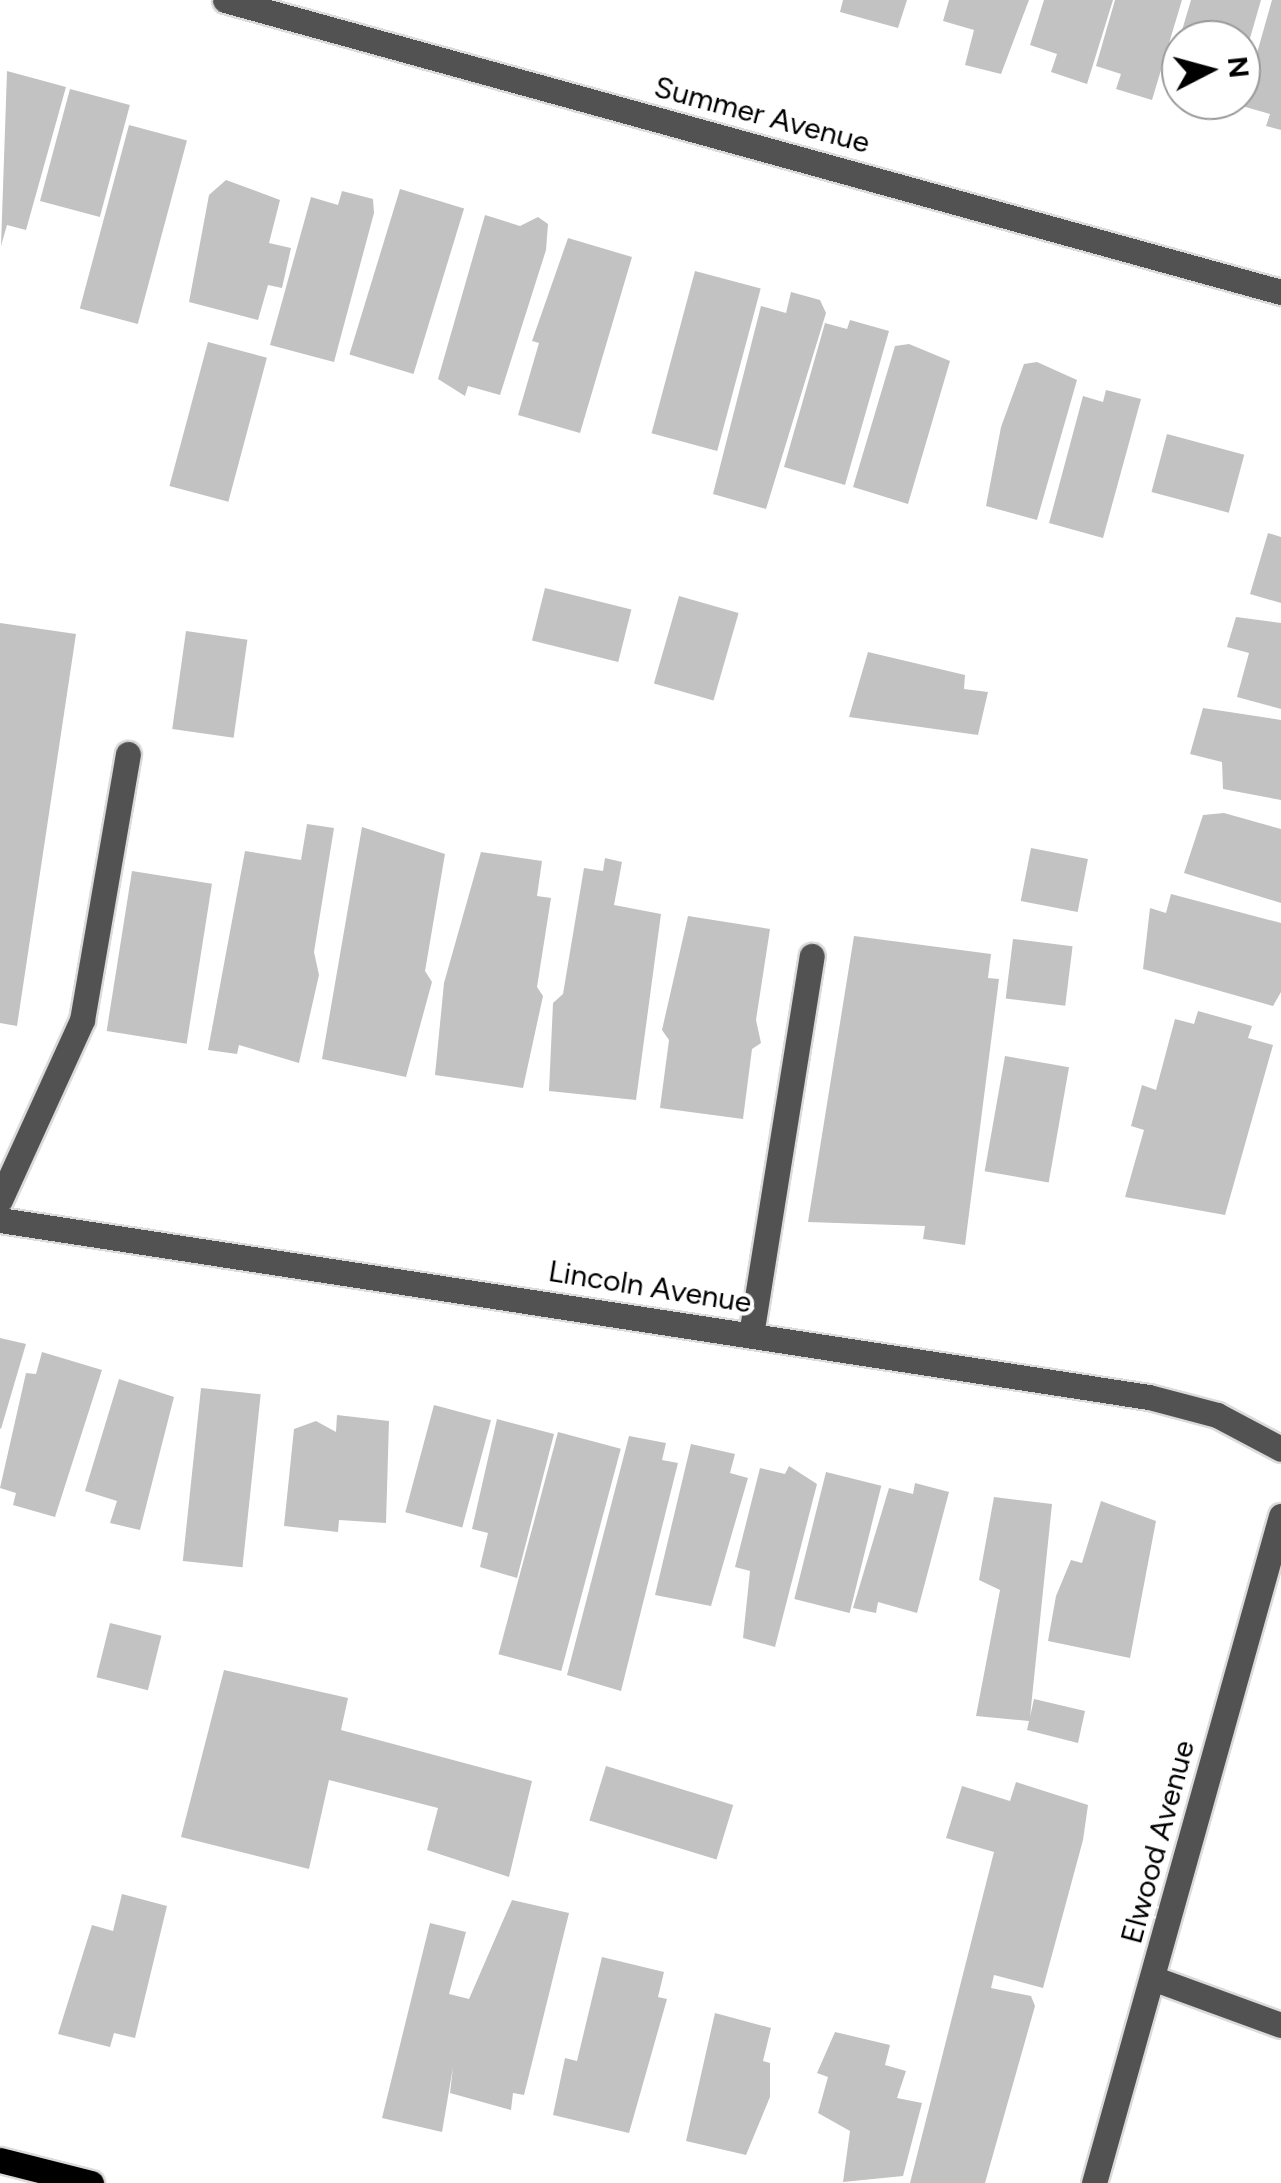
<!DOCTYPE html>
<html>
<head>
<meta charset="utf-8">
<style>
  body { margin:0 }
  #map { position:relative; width:1281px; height:2183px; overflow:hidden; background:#fff; font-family:Figtree,sans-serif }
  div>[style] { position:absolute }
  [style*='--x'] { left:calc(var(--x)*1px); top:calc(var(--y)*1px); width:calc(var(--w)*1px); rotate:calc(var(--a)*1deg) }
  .building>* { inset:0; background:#c2c2c2; transform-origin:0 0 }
  .roads { filter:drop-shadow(2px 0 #dbdbdb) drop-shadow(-2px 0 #dbdbdb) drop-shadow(0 2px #dbdbdb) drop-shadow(0 -2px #dbdbdb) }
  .minor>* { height:25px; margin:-12.5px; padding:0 12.5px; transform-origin:12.5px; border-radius:12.5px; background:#525252 }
  .major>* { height:25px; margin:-12.5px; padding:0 12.5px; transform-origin:12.5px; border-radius:12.5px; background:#000 }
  span { translate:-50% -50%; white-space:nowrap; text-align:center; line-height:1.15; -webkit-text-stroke:8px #fff; paint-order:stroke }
  .street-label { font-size:30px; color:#000 }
  .north { position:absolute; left:1161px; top:20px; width:100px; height:100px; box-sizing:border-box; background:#fff; border:2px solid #999; border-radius:50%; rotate:84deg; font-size:28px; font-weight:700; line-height:40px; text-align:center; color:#000 }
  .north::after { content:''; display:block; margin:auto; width:35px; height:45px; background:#000; clip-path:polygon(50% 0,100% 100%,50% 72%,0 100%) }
</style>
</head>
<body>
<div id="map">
  <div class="building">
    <i style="clip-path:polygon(843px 0,907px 0,898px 28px,840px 12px)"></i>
    <i style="clip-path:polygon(949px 0,1029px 0,1001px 74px,965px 65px,974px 30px,943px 21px)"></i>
    <i style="clip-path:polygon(1044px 0,1113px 0,1087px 84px,1051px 72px,1057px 54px,1030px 45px)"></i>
    <i style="clip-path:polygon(1115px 0,1182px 0,1152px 100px,1116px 89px,1121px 74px,1096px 66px)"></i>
    <i style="clip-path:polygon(1191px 0,1261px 0,1242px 66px,1241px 40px,1181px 40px,1181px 85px,1167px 81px)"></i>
    <i style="clip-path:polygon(1272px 0,1281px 0,1281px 130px,1266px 126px,1270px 114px,1242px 106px)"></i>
    <i style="clip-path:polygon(7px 71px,66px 87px,26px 230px,7px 225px,1px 246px)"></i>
    <i style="left:70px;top:89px;width:62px;height:116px;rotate:15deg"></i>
    <i style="left:129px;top:125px;width:60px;height:190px;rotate:15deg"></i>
    <i style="clip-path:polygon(226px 180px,280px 200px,269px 243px,291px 248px,282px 288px,268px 285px,258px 320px,189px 302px,209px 195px)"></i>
    <i style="left:400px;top:189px;width:67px;height:173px;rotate:17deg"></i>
    <i style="clip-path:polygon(342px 191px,373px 199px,374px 213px,334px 362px,270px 345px,311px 197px,338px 205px)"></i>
    <i style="clip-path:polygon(485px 215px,520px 226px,538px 217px,548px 224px,546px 250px,500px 395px,468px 386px,465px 396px,438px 379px)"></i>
    <i style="clip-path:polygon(568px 238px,632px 257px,580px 433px,518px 415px,539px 343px,532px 341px)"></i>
    <i style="left:695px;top:271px;width:68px;height:168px;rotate:15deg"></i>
    <i style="clip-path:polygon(791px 292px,820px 300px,826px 313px,766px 509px,713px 494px,761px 306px,786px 313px)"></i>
    <i style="clip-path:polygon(850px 320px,889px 331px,845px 485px,784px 467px,825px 323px,847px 329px)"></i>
    <i style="left:208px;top:342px;width:61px;height:149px;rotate:15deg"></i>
    <i style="clip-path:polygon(909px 344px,950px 361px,908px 504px,853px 487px,895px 346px)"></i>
    <i style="clip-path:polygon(1037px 362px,1077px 380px,1037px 520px,986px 506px,1001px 427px,1024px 364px)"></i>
    <i style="clip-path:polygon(1106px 390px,1141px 399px,1103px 538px,1049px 523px,1083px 396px,1103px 402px)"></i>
    <i style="left:1167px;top:434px;width:80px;height:60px;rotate:15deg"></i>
    <i style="clip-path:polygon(1268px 533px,1281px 537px,1281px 603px,1250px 594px)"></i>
    <i style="left:545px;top:588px;width:89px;height:54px;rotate:14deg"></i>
    <i style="left:679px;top:596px;width:62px;height:91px;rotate:16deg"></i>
    <i style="clip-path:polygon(1236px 617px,1281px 623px,1281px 709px,1237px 697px,1249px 653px,1227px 647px)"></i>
    <i style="clip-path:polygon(0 623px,76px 634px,17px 1026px,0 1023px)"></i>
    <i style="left:186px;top:631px;width:62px;height:99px;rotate:8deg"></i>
    <i style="clip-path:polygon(868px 652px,965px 675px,964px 689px,988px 692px,978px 735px,849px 717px)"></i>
    <i style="clip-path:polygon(1203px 708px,1281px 720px,1281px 800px,1223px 789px,1222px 762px,1190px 754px)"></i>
    <i style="clip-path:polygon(1224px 813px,1281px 829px,1281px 903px,1184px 873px,1203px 815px)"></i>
    <i style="clip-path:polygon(307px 824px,334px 828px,314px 952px,319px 975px,299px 1063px,239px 1045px,237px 1054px,208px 1050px,245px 851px,301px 860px)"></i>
    <i style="clip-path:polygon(362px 827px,445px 854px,425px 971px,432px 982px,406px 1077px,322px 1059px)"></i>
    <i style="left:1031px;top:848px;width:58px;height:54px;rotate:11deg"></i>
    <i style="clip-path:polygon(481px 852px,542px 861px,537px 896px,551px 898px,537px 987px,543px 996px,523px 1088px,435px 1075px,444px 983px)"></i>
    <i style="clip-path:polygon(605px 858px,622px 862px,614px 905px,661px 914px,636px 1100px,549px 1091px,553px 1003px,563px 994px,584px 868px,603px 871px)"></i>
    <i style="left:132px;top:871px;width:81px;height:162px;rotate:9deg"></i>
    <i style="clip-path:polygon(1171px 894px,1281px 923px,1281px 992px,1273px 1006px,1143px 969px,1150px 908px,1166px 913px)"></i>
    <i style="clip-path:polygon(688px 916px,770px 929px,756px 1020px,761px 1043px,752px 1049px,743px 1119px,660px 1108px,669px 1040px,662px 1030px)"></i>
    <i style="clip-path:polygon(854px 936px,991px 954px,988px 978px,999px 979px,965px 1245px,923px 1239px,925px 1226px,808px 1222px)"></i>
    <i style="left:1013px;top:939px;width:60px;height:60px;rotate:7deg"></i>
    <i style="clip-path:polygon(1198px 1011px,1252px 1026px,1248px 1038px,1273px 1045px,1225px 1215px,1125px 1197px,1144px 1130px,1131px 1126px,1142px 1085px,1156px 1090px,1175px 1019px,1194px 1024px)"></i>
    <i style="left:1005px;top:1056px;width:65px;height:117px;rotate:10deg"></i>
    <i style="clip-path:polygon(0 1338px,26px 1344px,1px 1429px,0 1428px)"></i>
    <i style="clip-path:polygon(42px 1352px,102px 1370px,55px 1517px,13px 1505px,16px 1493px,0 1488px,26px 1373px,36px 1374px)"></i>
    <i style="clip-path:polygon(119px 1379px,174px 1397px,140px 1530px,110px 1523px,117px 1501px,85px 1491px)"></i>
    <i style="left:201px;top:1388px;width:60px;height:174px;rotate:6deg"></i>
    <i style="left:434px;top:1405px;width:59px;height:111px;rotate:15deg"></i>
    <i style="clip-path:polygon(337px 1415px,389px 1421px,386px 1523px,339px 1520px,338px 1532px,284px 1526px,294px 1429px,316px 1421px,336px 1432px)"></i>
    <i style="clip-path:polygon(497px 1419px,554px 1434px,517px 1578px,480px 1567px,488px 1533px,472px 1529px)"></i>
    <i style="left:558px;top:1432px;width:65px;height:230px;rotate:15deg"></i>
    <i style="clip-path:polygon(629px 1436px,666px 1443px,662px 1460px,678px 1463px,621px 1691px,567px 1675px)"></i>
    <i style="clip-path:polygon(691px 1444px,735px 1454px,730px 1473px,748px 1478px,711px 1606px,655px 1595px)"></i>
    <i style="clip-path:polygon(789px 1466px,817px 1484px,775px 1647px,743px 1638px,750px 1571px,735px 1567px,760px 1468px,785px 1474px)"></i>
    <i style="left:826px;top:1472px;width:57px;height:131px;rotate:14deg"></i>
    <i style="clip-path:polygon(915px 1483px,949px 1492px,917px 1613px,878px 1602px,876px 1613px,853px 1608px,889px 1488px,913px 1494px)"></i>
    <i style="clip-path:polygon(994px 1497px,1052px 1504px,1030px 1717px,1034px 1699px,1085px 1711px,1078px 1743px,1027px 1730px,1029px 1721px,976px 1716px,1000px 1590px,979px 1580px)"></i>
    <i style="clip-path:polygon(1101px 1501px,1156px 1521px,1130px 1658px,1048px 1641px,1056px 1596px,1071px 1560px,1082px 1563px)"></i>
    <i style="left:110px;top:1623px;width:53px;height:56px;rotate:14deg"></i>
    <i style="clip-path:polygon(224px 1670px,348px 1698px,341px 1730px,532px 1781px,509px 1877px,427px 1850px,438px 1808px,329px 1780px,309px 1869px,181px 1837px)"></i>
    <i style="left:606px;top:1766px;width:133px;height:57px;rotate:17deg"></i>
    <i style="clip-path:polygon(1016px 1782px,1088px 1805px,1083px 1840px,1043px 1988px,994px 1975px,991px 1988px,1031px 1996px,1035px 2006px,985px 2183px,910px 2183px,994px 1852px,946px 1838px,962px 1786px,1010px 1801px)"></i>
    <i style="clip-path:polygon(122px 1894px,167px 1906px,135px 2038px,114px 2033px,110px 2047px,58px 2034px,92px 1925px,113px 1931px)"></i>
    <i style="clip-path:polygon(512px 1900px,569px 1913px,524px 2095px,513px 2093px,511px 2110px,450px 2093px,453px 2067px,442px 2132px,382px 2118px,430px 1923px,466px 1932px,449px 1994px,469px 1999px)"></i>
    <i style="clip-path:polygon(602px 1957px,664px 1972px,658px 1997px,667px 1999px,629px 2133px,553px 2115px,565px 2058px,577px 2061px)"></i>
    <i style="clip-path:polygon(715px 2013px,771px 2028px,763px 2061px,770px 2063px,770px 2097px,746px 2155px,686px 2141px)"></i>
    <i style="clip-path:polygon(835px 2032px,890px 2045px,885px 2065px,906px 2071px,897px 2098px,922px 2103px,903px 2176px,843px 2182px,850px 2131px,818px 2113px,828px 2077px,817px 2073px)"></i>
  </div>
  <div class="roads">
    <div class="minor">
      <i style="--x:225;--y:0;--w:1096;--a:15.46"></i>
      <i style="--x:0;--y:1200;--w:198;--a:-65.5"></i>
      <i style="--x:82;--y:1020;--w:270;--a:-80.2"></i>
      <i style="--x:0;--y:1220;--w:1163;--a:8.76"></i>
      <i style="--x:1149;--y:1397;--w:70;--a:14.8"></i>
      <i style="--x:1217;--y:1415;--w:72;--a:28"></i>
      <i style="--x:751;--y:1335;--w:384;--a:-80.9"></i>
      <i style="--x:1155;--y:1979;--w:134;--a:20.1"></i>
      <i style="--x:1094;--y:2183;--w:693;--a:-74.34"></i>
    </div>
    <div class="major">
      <i style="--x:0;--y:2160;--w:94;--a:14.2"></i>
    </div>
  </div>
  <div class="street-label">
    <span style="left:762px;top:115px;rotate:15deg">Summer Avenue</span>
    <span style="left:650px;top:1287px;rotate:9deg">Lincoln Avenue</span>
    <span style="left:1158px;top:1842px;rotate:-75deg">Elwood Avenue</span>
  </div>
  <div class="north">N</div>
</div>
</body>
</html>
